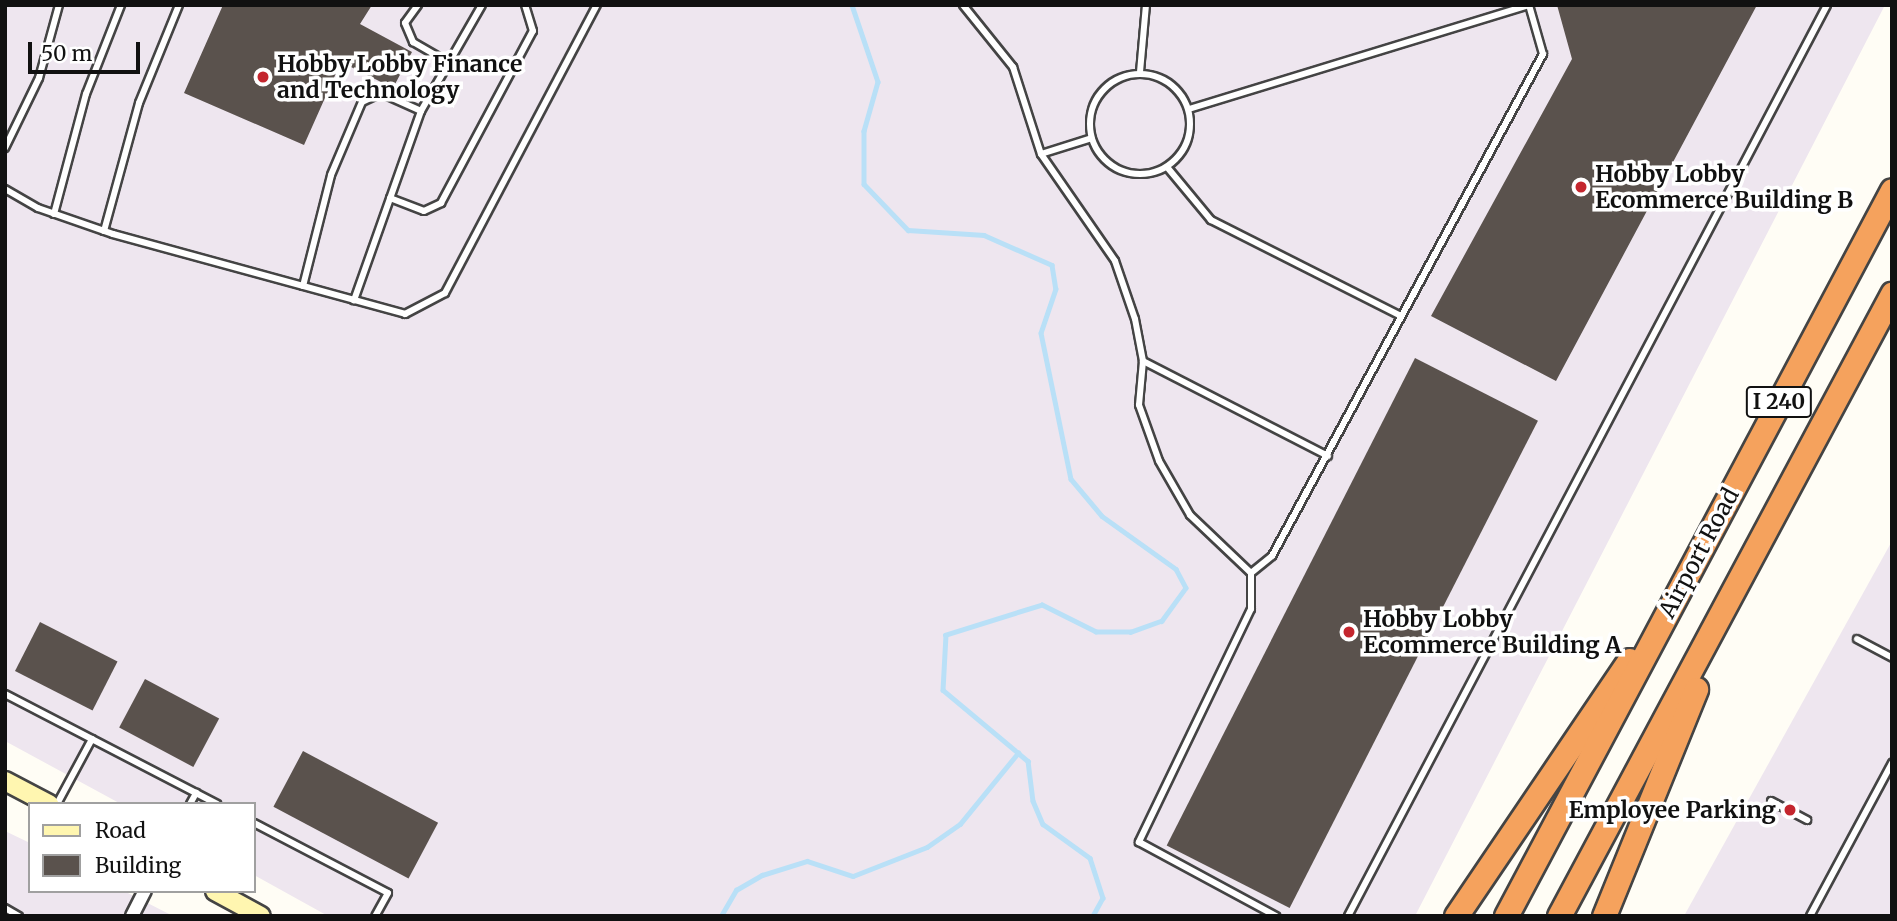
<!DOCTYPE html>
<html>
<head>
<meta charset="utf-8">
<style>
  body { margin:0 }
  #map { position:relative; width:1897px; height:921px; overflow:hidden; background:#fffdf5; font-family:Merriweather,serif }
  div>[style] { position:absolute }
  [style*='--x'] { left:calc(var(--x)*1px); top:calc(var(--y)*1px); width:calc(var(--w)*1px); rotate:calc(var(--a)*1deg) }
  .industrial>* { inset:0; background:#eee6ef }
  .stream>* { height:4.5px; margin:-2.25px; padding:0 2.25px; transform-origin:2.25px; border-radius:2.25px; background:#b9e0f7 }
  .building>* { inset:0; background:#5a524d; transform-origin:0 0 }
  .roads { filter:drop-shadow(2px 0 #444) drop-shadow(-2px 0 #444) drop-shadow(0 2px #444) drop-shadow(0 -2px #444) }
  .lane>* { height:6px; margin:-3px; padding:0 3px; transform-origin:3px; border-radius:3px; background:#fff }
  .lane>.ring { margin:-3px; padding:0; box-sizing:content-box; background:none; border:6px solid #fff; border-radius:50% }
  .street>* { height:12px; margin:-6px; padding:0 6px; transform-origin:6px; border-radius:6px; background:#fff }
  .secondary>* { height:18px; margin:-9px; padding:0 9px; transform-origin:9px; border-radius:9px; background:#fff6b0 }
  .highway>* { height:23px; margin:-11.5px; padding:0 11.5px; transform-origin:11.5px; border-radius:11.5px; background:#f5a25d }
  .dots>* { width:19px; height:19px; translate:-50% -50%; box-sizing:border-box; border:4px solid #fff; border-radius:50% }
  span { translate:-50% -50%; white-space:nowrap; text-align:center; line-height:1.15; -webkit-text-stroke:7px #fff; paint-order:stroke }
  .shield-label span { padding:2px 5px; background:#fff; border:2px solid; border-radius:5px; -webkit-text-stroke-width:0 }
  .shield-label { font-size:21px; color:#111; font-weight:700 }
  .poi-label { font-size:23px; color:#111; font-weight:700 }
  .left { translate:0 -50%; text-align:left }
  .right { translate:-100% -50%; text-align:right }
  .street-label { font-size:23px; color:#111 }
  .frame { position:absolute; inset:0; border:7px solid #111; pointer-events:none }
  .legend { position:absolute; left:28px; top:802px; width:228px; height:91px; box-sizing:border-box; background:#fff; border:2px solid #a0a0a0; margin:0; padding:9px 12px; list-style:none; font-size:21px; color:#111 }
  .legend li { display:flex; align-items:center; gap:14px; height:35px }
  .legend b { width:35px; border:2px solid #a0a0a0 }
  .scale { position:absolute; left:28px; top:42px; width:112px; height:32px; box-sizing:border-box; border:4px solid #111; border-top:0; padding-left:9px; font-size:21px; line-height:24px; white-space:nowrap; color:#111; -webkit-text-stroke:5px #fff; paint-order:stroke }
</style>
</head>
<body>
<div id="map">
  <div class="industrial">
    <i style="clip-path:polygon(5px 5px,1885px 5px,1415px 916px,328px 916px,254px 875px,254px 804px,121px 804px,5px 741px)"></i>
    <i style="clip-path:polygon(1892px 541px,1892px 916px,1684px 916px)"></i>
    <i style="clip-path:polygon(5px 831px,30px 843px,30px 891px,124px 891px,173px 916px,5px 916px)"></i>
  </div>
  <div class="stream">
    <i style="--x:852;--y:5;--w:81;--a:71.3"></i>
    <i style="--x:878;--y:82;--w:51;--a:105.9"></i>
    <i style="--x:864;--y:131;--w:53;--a:90"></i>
    <i style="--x:864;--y:184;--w:64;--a:46.3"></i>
    <i style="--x:908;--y:230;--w:76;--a:3.8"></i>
    <i style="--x:984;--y:235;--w:74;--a:23.8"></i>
    <i style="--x:1052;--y:265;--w:24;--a:81"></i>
    <i style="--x:1056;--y:289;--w:46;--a:108.8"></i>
    <i style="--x:1041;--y:333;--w:149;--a:78.4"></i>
    <i style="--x:1071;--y:479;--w:48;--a:50"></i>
    <i style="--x:1102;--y:516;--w:91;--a:35.6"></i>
    <i style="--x:1176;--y:569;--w:21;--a:62"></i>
    <i style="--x:1186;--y:588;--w:41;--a:126"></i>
    <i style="--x:1162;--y:621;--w:33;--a:160"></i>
    <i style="--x:1131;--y:632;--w:35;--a:180"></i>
    <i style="--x:1096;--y:632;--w:60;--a:-153.4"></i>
    <i style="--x:1042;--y:605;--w:101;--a:162.6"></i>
    <i style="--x:946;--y:635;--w:55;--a:93.1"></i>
    <i style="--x:943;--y:690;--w:111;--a:39.9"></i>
    <i style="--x:1028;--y:761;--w:40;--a:82.9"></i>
    <i style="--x:1033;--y:801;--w:25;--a:67"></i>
    <i style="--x:1043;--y:824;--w:58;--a:35.9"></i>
    <i style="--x:1090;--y:858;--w:42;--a:72"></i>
    <i style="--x:1103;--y:898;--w:21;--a:119"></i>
    <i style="--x:721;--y:916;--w:30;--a:-60"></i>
    <i style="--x:736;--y:890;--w:30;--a:-30"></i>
    <i style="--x:762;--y:875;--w:47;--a:-17.3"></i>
    <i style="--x:807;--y:861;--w:48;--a:18.1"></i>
    <i style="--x:853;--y:876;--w:79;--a:-21.4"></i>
    <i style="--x:927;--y:847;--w:40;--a:-34.9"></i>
    <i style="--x:960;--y:824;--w:92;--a:-50.8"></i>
  </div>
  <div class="building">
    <i style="clip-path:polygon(223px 5px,372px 5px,360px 24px,412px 52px,393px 88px,341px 62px,304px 145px,184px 93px)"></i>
    <i style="clip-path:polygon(1557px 5px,1757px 5px,1556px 381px,1431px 316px,1572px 59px)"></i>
    <i style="left:1415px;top:358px;width:138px;height:547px;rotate:27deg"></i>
    <i style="left:40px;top:622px;width:87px;height:55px;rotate:27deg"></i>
    <i style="left:145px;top:679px;width:84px;height:55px;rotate:28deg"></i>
    <i style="left:303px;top:751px;width:153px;height:63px;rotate:28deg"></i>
  </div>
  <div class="roads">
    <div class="lane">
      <i style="--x:418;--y:5;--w:22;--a:126"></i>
      <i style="--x:405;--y:23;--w:21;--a:67"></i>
      <i style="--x:413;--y:42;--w:39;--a:30"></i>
      <i style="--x:963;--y:5;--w:80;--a:51.1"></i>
      <i style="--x:1013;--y:67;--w:91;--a:72.2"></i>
      <i style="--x:1041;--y:154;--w:130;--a:55.3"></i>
      <i style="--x:1115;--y:261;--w:61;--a:71"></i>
      <i style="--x:1135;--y:319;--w:43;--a:79.2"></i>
      <i style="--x:1143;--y:361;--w:44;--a:95.2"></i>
      <i style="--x:1139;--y:405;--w:59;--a:70.3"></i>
      <i style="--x:1159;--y:461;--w:62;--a:60.1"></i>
      <i style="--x:1190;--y:515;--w:84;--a:43.6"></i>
      <i style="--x:1251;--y:573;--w:36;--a:90"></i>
      <i style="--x:1251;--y:609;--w:259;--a:115.7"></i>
      <i style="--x:1139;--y:842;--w:156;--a:28.4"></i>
      <i style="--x:1140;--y:72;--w:67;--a:-84.9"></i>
      <i class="ring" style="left:1090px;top:74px;width:94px;height:94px"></i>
      <i style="--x:1189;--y:109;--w:356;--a:-17"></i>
      <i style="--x:1529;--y:5;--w:51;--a:74.1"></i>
      <i style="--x:1543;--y:54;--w:570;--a:118.36"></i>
      <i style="--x:1272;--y:556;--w:27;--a:141"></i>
      <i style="--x:421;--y:111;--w:122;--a:-60.1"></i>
      <i style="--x:5;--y:148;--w:78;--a:-64.1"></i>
      <i style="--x:39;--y:78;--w:76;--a:-74.7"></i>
      <i style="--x:1041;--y:154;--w:53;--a:-17.4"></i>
      <i style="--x:1167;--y:167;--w:69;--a:50.3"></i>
      <i style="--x:1211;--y:220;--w:213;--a:26.8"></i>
      <i style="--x:5;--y:189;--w:38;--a:30"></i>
      <i style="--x:38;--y:208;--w:79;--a:19.1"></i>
      <i style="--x:113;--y:234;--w:303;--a:15.3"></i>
      <i style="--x:405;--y:314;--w:45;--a:-27.7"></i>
      <i style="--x:445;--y:293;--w:326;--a:-62.2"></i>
      <i style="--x:390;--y:198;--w:36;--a:21"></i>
      <i style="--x:424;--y:211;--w:19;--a:-25"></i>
      <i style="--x:441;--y:203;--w:195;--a:-61.9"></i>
      <i style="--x:533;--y:31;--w:27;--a:-107"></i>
      <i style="--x:54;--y:214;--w:124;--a:-75.1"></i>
      <i style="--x:86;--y:94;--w:96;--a:-68.5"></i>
      <i style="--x:104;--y:231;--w:133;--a:-74.7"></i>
      <i style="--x:139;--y:103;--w:106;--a:-67.8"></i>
      <i style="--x:303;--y:286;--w:114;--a:-75.8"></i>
      <i style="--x:331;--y:175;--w:79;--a:-67"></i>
      <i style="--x:362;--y:102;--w:21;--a:-25"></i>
      <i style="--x:381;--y:93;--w:44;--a:24.2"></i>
      <i style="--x:421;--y:111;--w:201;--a:109.5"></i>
      <i style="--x:1143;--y:361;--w:208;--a:27.2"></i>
      <i style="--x:1857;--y:639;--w:40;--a:28"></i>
      <i style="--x:5;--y:694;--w:239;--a:27.4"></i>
      <i style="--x:1771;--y:801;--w:41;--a:27.8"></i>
      <i style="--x:57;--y:804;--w:74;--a:-61.7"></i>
      <i style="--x:190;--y:804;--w:13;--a:-61"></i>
      <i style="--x:254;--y:823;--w:151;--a:27.6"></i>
      <i style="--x:388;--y:893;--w:26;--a:119"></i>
      <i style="--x:5;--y:908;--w:16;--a:30"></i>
      <i style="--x:1348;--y:916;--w:1029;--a:-62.26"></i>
      <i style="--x:1810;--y:916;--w:174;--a:-61.8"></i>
    </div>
    <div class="street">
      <i style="--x:132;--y:916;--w:28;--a:-63"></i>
    </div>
    <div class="secondary">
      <i style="--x:5;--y:781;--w:50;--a:27.6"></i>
      <i style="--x:215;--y:891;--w:52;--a:28.5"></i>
    </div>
    <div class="highway">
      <i style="--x:1456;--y:916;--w:309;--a:-55.9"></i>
      <i style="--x:1506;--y:916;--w:822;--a:-62"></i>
      <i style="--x:1559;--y:916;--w:706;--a:-61.84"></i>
      <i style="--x:1604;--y:916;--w:245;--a:-67.9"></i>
    </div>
  </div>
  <div class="dots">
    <i style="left:263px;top:77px;background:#c4262e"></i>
    <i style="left:1581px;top:187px;background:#c4262e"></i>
    <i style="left:1349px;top:632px;background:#c4262e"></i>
    <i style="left:1790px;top:810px;background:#c4262e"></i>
  </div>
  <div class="shield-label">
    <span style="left:1779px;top:402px">I 240</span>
  </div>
  <div class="poi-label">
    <span class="left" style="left:277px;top:77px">Hobby Lobby Finance<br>and Technology</span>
    <span class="left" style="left:1595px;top:187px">Hobby Lobby<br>Ecommerce Building B</span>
    <span class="left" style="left:1363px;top:632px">Hobby Lobby<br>Ecommerce Building A</span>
    <span class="right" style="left:1776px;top:810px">Employee Parking</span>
  </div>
  <div class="street-label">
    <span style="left:1699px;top:553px;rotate:-62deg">Airport Road</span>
  </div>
  <div class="frame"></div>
  <ul class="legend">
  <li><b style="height:9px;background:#fff6b0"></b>Road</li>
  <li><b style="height:19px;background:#5a524d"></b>Building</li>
  </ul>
  <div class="scale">50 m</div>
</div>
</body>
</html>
